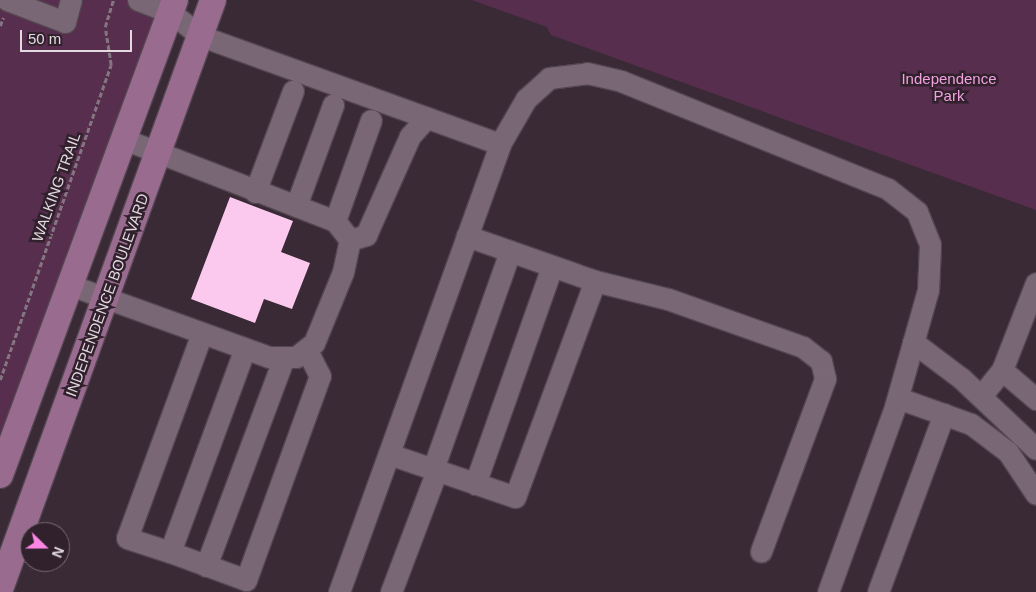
<!DOCTYPE html>
<html>
<head>
<meta charset="utf-8">
<style>
  body { margin:0 }
  #map { position:relative; width:1036px; height:592px; overflow:hidden; background:#3a2a36; font-family:Arial,sans-serif }
  div>[style] { position:absolute }
  [style*='--x'] { left:calc(var(--x)*1px); top:calc(var(--y)*1px); width:calc(var(--w)*1px); rotate:calc(var(--a)*1deg) }
  .green>* { inset:0; background:#582e4f }
  .building>* { inset:0; background:#fbc9ee }
  .path>* { height:2.5px; margin-top:-1.25px; transform-origin:0; background:repeating-linear-gradient(90deg,#837680 0 5px,transparent 0 7.5px) }
  .roads { filter:drop-shadow(1px 0 #534650) drop-shadow(-1px 0 #534650) drop-shadow(0 1px #534650) drop-shadow(0 -1px #534650) }
  .minor>* { height:21px; margin:-10.5px; padding:0 10.5px; transform-origin:10.5px; border-radius:10.5px; background:#7a6775 }
  .major>* { height:26px; margin:-13px; padding:0 13px; transform-origin:13px; border-radius:13px; background:#996c8f }
  span { translate:-50% -50%; white-space:nowrap; text-align:center; line-height:1.15; -webkit-text-stroke:5px #30212c; paint-order:stroke }
  .park-label { font-size:15px; color:#f1a1df }
  .street-label { font-size:15px; color:#e3d9e0 }
  .north { position:absolute; left:20px; top:522px; width:50px; height:50px; box-sizing:border-box; background:#30212c; border:1px solid #786b74; border-radius:50%; rotate:112deg; font-size:14px; font-weight:700; line-height:20px; text-align:center; color:#e3d9e0 }
  .north::after { content:''; display:block; margin:auto; width:18px; height:22px; background:#fc86e4; clip-path:polygon(50% 0,100% 100%,50% 72%,0 100%) }
  .scale { position:absolute; left:20px; top:30px; width:112px; height:22px; box-sizing:border-box; border:2px solid #e3d9e0; border-top:0; padding-left:6px; font-size:15px; line-height:18px; white-space:nowrap; color:#e3d9e0; -webkit-text-stroke:4px #30212c; paint-order:stroke }
</style>
</head>
<body>
<div id="map">
  <div class="green">
    <i style="clip-path:polygon(0 0,166px 0,0 463px)"></i>
    <i style="clip-path:polygon(472px 0,1036px 0,1036px 210px,551px 35px,547px 27px)"></i>
  </div>
  <div class="building">
    <i style="clip-path:polygon(230px 197px,293px 221px,281px 252px,310px 263px,292px 309px,264px 299px,255px 323px,191px 299px)"></i>
  </div>
  <div class="path">
    <i style="--x:0;--y:26;--w:9;--a:-69"></i>
    <i style="--x:0;--y:380;--w:334;--a:-70.6"></i>
    <i style="--x:111;--y:65;--w:38;--a:-99"></i>
    <i style="--x:105;--y:27;--w:28;--a:-73"></i>
  </div>
  <div class="roads">
    <div class="minor">
      <i style="--x:7;--y:0;--w:62;--a:20.8"></i>
      <i style="--x:65;--y:22;--w:23;--a:-75"></i>
      <i style="--x:138;--y:0;--w:34;--a:21"></i>
      <i style="--x:170;--y:12;--w:39;--a:38"></i>
      <i style="--x:201;--y:36;--w:318;--a:19.9"></i>
      <i style="--x:255;--y:192;--w:108;--a:-69.4"></i>
      <i style="--x:296;--y:206;--w:108;--a:-69.9"></i>
      <i style="--x:335;--y:221;--w:107;--a:-70.4"></i>
      <i style="--x:350;--y:240;--w:17;--a:-17"></i>
      <i style="--x:366;--y:235;--w:108;--a:-66"></i>
      <i style="--x:410;--y:136;--w:25;--a:-48"></i>
      <i style="--x:595;--y:281;--w:75;--a:13.9"></i>
      <i style="--x:668;--y:299;--w:143;--a:19.6"></i>
      <i style="--x:803;--y:347;--w:23;--a:38"></i>
      <i style="--x:821;--y:361;--w:18;--a:77"></i>
      <i style="--x:825;--y:379;--w:184;--a:110.4"></i>
      <i style="--x:70;--y:285;--w:212;--a:19.9"></i>
      <i style="--x:269;--y:357;--w:27;--a:0"></i>
      <i style="--x:296;--y:357;--w:23;--a:-38"></i>
      <i style="--x:314;--y:343;--w:77;--a:-67.8"></i>
      <i style="--x:343;--y:272;--w:33;--a:-78"></i>
      <i style="--x:350;--y:240;--w:24;--a:-128"></i>
      <i style="--x:335;--y:221;--w:226;--a:-158.8"></i>
      <i style="--x:202;--y:333;--w:218;--a:110.1"></i>
      <i style="--x:127;--y:538;--w:45;--a:18"></i>
      <i style="--x:170;--y:552;--w:217;--a:-69.8"></i>
      <i style="--x:913;--y:342;--w:60;--a:36.9"></i>
      <i style="--x:961;--y:378;--w:103;--a:43.4"></i>
      <i style="--x:1002;--y:370;--w:45;--a:40.5"></i>
      <i style="--x:981;--y:396;--w:33;--a:-51"></i>
      <i style="--x:1002;--y:370;--w:93;--a:-68.7"></i>
      <i style="--x:898;--y:398;--w:77;--a:19.6"></i>
      <i style="--x:971;--y:424;--w:46;--a:37.1"></i>
      <i style="--x:1008;--y:452;--w:50;--a:56.3"></i>
      <i style="--x:389;--y:454;--w:133;--a:18.8"></i>
      <i style="--x:515;--y:497;--w:230;--a:-69.7"></i>
      <i style="--x:595;--y:281;--w:136;--a:-160.6"></i>
      <i style="--x:433;--y:469;--w:231;--a:-70.5"></i>
      <i style="--x:475;--y:484;--w:231;--a:-70.5"></i>
      <i style="--x:170;--y:552;--w:81;--a:20.2"></i>
      <i style="--x:246;--y:580;--w:217;--a:-70.1"></i>
      <i style="--x:320;--y:376;--w:30;--a:-117"></i>
      <i style="--x:206;--y:566;--w:223;--a:-69.5"></i>
      <i style="--x:339;--y:592;--w:476;--a:-70.2"></i>
      <i style="--x:500;--y:144;--w:52;--a:-60"></i>
      <i style="--x:526;--y:99;--w:31;--a:-42"></i>
      <i style="--x:549;--y:78;--w:38;--a:-7"></i>
      <i style="--x:587;--y:73;--w:35;--a:13"></i>
      <i style="--x:621;--y:81;--w:288;--a:22"></i>
      <i style="--x:888;--y:189;--w:37;--a:38"></i>
      <i style="--x:917;--y:212;--w:35;--a:68"></i>
      <i style="--x:930;--y:245;--w:45;--a:92.5"></i>
      <i style="--x:928;--y:290;--w:122;--a:105.8"></i>
      <i style="--x:895;--y:407;--w:197;--a:109.9"></i>
      <i style="--x:391;--y:592;--w:130;--a:-69.3"></i>
      <i style="--x:878;--y:592;--w:190;--a:-69.7"></i>
    </div>
    <div class="major">
      <i style="--x:0;--y:475;--w:506;--a:-69.78"></i>
      <i style="--x:0;--y:589;--w:626;--a:-70.12"></i>
    </div>
  </div>
  <div class="park-label">
    <span style="left:949px;top:87px">Independence<br>Park</span>
  </div>
  <div class="street-label">
    <span style="left:56px;top:187px;rotate:-70deg">WALKING TRAIL</span>
    <span style="left:107px;top:295px;rotate:-70deg">INDEPENDENCE BOULEVARD</span>
  </div>
  <div class="north">N</div>
  <div class="scale">50 m</div>
</div>
</body>
</html>
